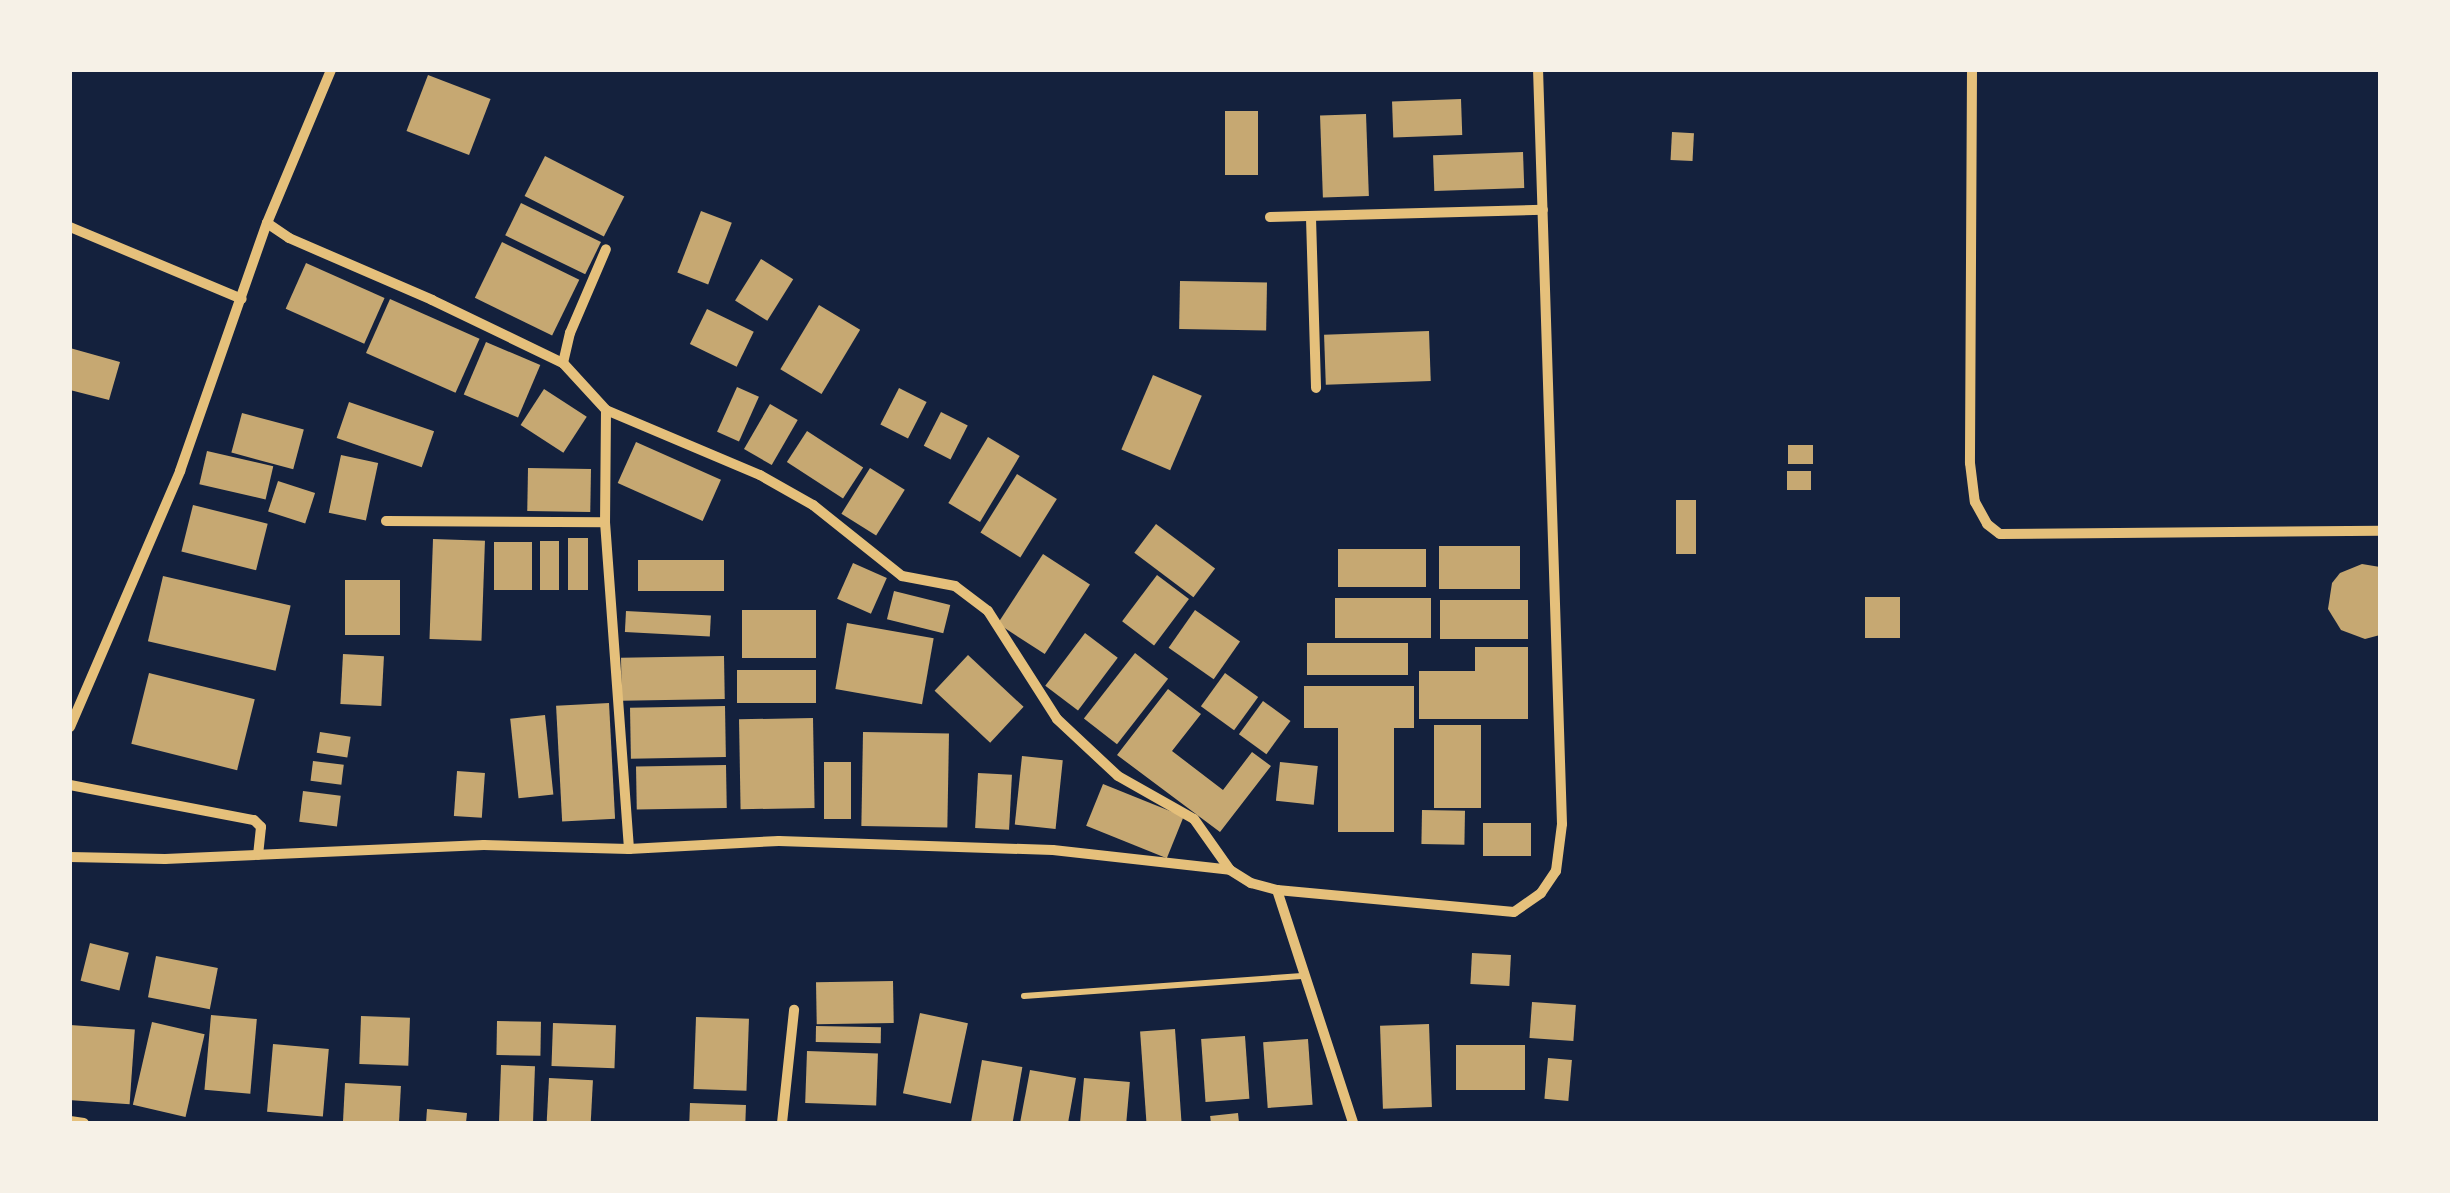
<!DOCTYPE html>
<html>
<head>
<meta charset="utf-8">
<style>
  body { margin:0 }
  #map { position:relative; width:2450px; height:1193px; overflow:hidden; background:#14213d; font-family:Arial,sans-serif }
  div>[style] { position:absolute }
  [style*='--x'] { left:calc(var(--x)*1px); top:calc(var(--y)*1px); width:calc(var(--w)*1px); rotate:calc(var(--a)*1deg) }
  .building>* { inset:0; background:#c6a872; transform-origin:0 0 }
  .service>* { height:6px; margin:-3px; padding:0 3px; transform-origin:3px; border-radius:3px; background:#e5c07b }
  .minor>* { height:10px; margin:-5px; padding:0 5px; transform-origin:5px; border-radius:5px; background:#e5c07b }
  span { translate:-50% -50%; white-space:nowrap; text-align:center; line-height:1.15; -webkit-text-stroke:8px #f6f1e7; paint-order:stroke }
  .frame { position:absolute; inset:0; border:72px solid #f6f1e7; pointer-events:none }
</style>
</head>
<body>
<div id="map">
  <div class="building">
    <i style="left:428px;top:75px;width:67px;height:60px;rotate:21deg"></i>
    <i style="left:1461px;top:99px;width:36px;height:69px;rotate:88deg"></i>
    <i style="left:1225px;top:111px;width:33px;height:64px"></i>
    <i style="left:1366px;top:114px;width:82px;height:46px;rotate:88deg"></i>
    <i style="left:1672px;top:132px;width:22px;height:28px;rotate:3deg"></i>
    <i style="left:1523px;top:152px;width:36px;height:90px;rotate:88deg"></i>
    <i style="left:545px;top:156px;width:89px;height:45px;rotate:27deg"></i>
    <i style="left:521px;top:203px;width:89px;height:36px;rotate:26deg"></i>
    <i style="left:701px;top:211px;width:33px;height:66px;rotate:21deg"></i>
    <i style="left:502px;top:242px;width:86px;height:62px;rotate:26deg"></i>
    <i style="left:761px;top:259px;width:38px;height:49px;rotate:32deg"></i>
    <i style="left:306px;top:263px;width:86px;height:50px;rotate:24deg"></i>
    <i style="left:1180px;top:281px;width:87px;height:48px;rotate:1deg"></i>
    <i style="left:390px;top:299px;width:98px;height:59px;rotate:24deg"></i>
    <i style="left:819px;top:305px;width:48px;height:75px;rotate:31deg"></i>
    <i style="left:707px;top:309px;width:52px;height:39px;rotate:26deg"></i>
    <i style="left:1429px;top:331px;width:50px;height:105px;rotate:88deg"></i>
    <i style="left:486px;top:342px;width:59px;height:57px;rotate:23deg"></i>
    <i style="clip-path:polygon(70px 348px,120px 362px,109px 400px,70px 390px)"></i>
    <i style="left:1153px;top:375px;width:53px;height:81px;rotate:23deg"></i>
    <i style="left:737px;top:387px;width:24px;height:49px;rotate:24deg"></i>
    <i style="left:899px;top:388px;width:31px;height:41px;rotate:27deg"></i>
    <i style="left:544px;top:389px;width:51px;height:43px;rotate:33deg"></i>
    <i style="left:349px;top:402px;width:90px;height:38px;rotate:19deg"></i>
    <i style="left:770px;top:404px;width:32px;height:52px;rotate:30deg"></i>
    <i style="left:941px;top:412px;width:30px;height:38px;rotate:27deg"></i>
    <i style="left:242px;top:413px;width:64px;height:41px;rotate:15deg"></i>
    <i style="left:807px;top:431px;width:67px;height:37px;rotate:33deg"></i>
    <i style="left:988px;top:437px;width:37px;height:77px;rotate:31deg"></i>
    <i style="left:636px;top:442px;width:93px;height:45px;rotate:24deg"></i>
    <i style="left:1788px;top:445px;width:25px;height:19px"></i>
    <i style="left:207px;top:451px;width:68px;height:34px;rotate:13deg"></i>
    <i style="left:341px;top:455px;width:38px;height:59px;rotate:12deg"></i>
    <i style="left:528px;top:468px;width:63px;height:43px;rotate:1deg"></i>
    <i style="left:870px;top:468px;width:41px;height:54px;rotate:32deg"></i>
    <i style="left:1787px;top:471px;width:24px;height:19px"></i>
    <i style="left:1017px;top:474px;width:47px;height:69px;rotate:32deg"></i>
    <i style="left:278px;top:481px;width:39px;height:32px;rotate:18deg"></i>
    <i style="left:1676px;top:500px;width:20px;height:54px"></i>
    <i style="left:193px;top:505px;width:77px;height:48px;rotate:14deg"></i>
    <i style="left:1156px;top:524px;width:74px;height:36px;rotate:37deg"></i>
    <i style="left:568px;top:538px;width:20px;height:52px"></i>
    <i style="left:433px;top:539px;width:52px;height:100px;rotate:2deg"></i>
    <i style="left:540px;top:541px;width:19px;height:49px"></i>
    <i style="left:494px;top:542px;width:38px;height:48px"></i>
    <i style="left:1439px;top:546px;width:81px;height:43px"></i>
    <i style="left:1338px;top:549px;width:88px;height:38px"></i>
    <i style="left:1043px;top:554px;width:56px;height:83px;rotate:33deg"></i>
    <i style="left:638px;top:560px;width:86px;height:31px"></i>
    <i style="left:853px;top:563px;width:37px;height:39px;rotate:24deg"></i>
    <i style="clip-path:polygon(2362px 564px,2380px 567px,2380px 635px,2365px 639px,2341px 630px,2328px 609px,2332px 583px,2340px 573px)"></i>
    <i style="left:1157px;top:575px;width:40px;height:58px;rotate:37deg"></i>
    <i style="left:163px;top:576px;width:131px;height:67px;rotate:13deg"></i>
    <i style="left:345px;top:580px;width:55px;height:55px"></i>
    <i style="left:894px;top:591px;width:58px;height:29px;rotate:14deg"></i>
    <i style="left:1865px;top:597px;width:35px;height:41px"></i>
    <i style="left:1335px;top:598px;width:96px;height:40px"></i>
    <i style="left:1440px;top:600px;width:88px;height:39px"></i>
    <i style="left:742px;top:610px;width:74px;height:48px"></i>
    <i style="left:1195px;top:610px;width:55px;height:46px;rotate:35deg"></i>
    <i style="left:626px;top:611px;width:85px;height:21px;rotate:3deg"></i>
    <i style="left:847px;top:623px;width:88px;height:67px;rotate:10deg"></i>
    <i style="left:1085px;top:633px;width:41px;height:66px;rotate:37deg"></i>
    <i style="left:1307px;top:643px;width:101px;height:32px"></i>
    <i style="clip-path:polygon(1475px 647px,1528px 647px,1528px 719px,1419px 719px,1419px 671px,1475px 671px)"></i>
    <i style="left:1135px;top:653px;width:42px;height:83px;rotate:38deg"></i>
    <i style="left:343px;top:654px;width:41px;height:50px;rotate:3deg"></i>
    <i style="left:968px;top:655px;width:76px;height:49px;rotate:43deg"></i>
    <i style="left:724px;top:656px;width:43px;height:103px;rotate:89deg"></i>
    <i style="left:737px;top:670px;width:79px;height:33px"></i>
    <i style="left:149px;top:673px;width:109px;height:73px;rotate:14deg"></i>
    <i style="left:1225px;top:673px;width:41px;height:41px;rotate:36deg"></i>
    <i style="clip-path:polygon(1304px 686px,1414px 686px,1414px 728px,1394px 728px,1394px 832px,1338px 832px,1338px 728px,1304px 728px)"></i>
    <i style="clip-path:polygon(1168px 689px,1201px 714px,1172px 751px,1223px 790px,1252px 752px,1271px 766px,1220px 832px,1117px 755px)"></i>
    <i style="left:1263px;top:701px;width:34px;height:41px;rotate:36deg"></i>
    <i style="left:609px;top:703px;width:116px;height:53px;rotate:87deg"></i>
    <i style="left:725px;top:706px;width:51px;height:95px;rotate:89deg"></i>
    <i style="left:545px;top:715px;width:80px;height:35px;rotate:84deg"></i>
    <i style="left:813px;top:718px;width:90px;height:74px;rotate:89deg"></i>
    <i style="left:1434px;top:725px;width:47px;height:83px"></i>
    <i style="left:320px;top:732px;width:31px;height:21px;rotate:9deg"></i>
    <i style="left:863px;top:732px;width:86px;height:94px;rotate:1deg"></i>
    <i style="left:1022px;top:756px;width:41px;height:69px;rotate:6deg"></i>
    <i style="left:313px;top:761px;width:31px;height:20px;rotate:7deg"></i>
    <i style="left:824px;top:762px;width:27px;height:57px"></i>
    <i style="left:1280px;top:762px;width:38px;height:39px;rotate:6deg"></i>
    <i style="left:726px;top:765px;width:43px;height:90px;rotate:89deg"></i>
    <i style="left:457px;top:771px;width:28px;height:45px;rotate:4deg"></i>
    <i style="left:978px;top:773px;width:34px;height:55px;rotate:3deg"></i>
    <i style="left:1103px;top:784px;width:87px;height:45px;rotate:22deg"></i>
    <i style="left:303px;top:791px;width:38px;height:31px;rotate:7deg"></i>
    <i style="left:1422px;top:810px;width:43px;height:34px;rotate:1deg"></i>
    <i style="left:1483px;top:823px;width:48px;height:33px"></i>
    <i style="left:90px;top:943px;width:40px;height:39px;rotate:14deg"></i>
    <i style="left:1472px;top:953px;width:39px;height:31px;rotate:3deg"></i>
    <i style="left:156px;top:956px;width:63px;height:42px;rotate:11deg"></i>
    <i style="left:893px;top:981px;width:42px;height:77px;rotate:89deg"></i>
    <i style="left:1532px;top:1002px;width:44px;height:36px;rotate:4deg"></i>
    <i style="left:920px;top:1013px;width:49px;height:82px;rotate:12deg"></i>
    <i style="left:211px;top:1015px;width:46px;height:75px;rotate:5deg"></i>
    <i style="left:361px;top:1016px;width:49px;height:48px;rotate:2deg"></i>
    <i style="left:696px;top:1017px;width:53px;height:72px;rotate:2deg"></i>
    <i style="left:497px;top:1021px;width:44px;height:34px;rotate:1deg"></i>
    <i style="left:152px;top:1022px;width:54px;height:85px;rotate:13deg"></i>
    <i style="left:553px;top:1023px;width:63px;height:43px;rotate:2deg"></i>
    <i style="left:1429px;top:1024px;width:83px;height:49px;rotate:88deg"></i>
    <i style="left:70px;top:1025px;width:65px;height:75px;rotate:4deg"></i>
    <i style="left:816px;top:1026px;width:65px;height:16px;rotate:1deg"></i>
    <i style="left:1175px;top:1029px;width:94px;height:35px;rotate:86deg"></i>
    <i style="left:1245px;top:1036px;width:63px;height:44px;rotate:86deg"></i>
    <i style="left:1308px;top:1039px;width:66px;height:45px;rotate:86deg"></i>
    <i style="left:273px;top:1044px;width:56px;height:68px;rotate:5deg"></i>
    <i style="left:1525px;top:1045px;width:45px;height:69px;rotate:90deg"></i>
    <i style="left:807px;top:1051px;width:71px;height:52px;rotate:2deg"></i>
    <i style="left:1548px;top:1058px;width:24px;height:41px;rotate:5deg"></i>
    <i style="left:982px;top:1060px;width:41px;height:64px;rotate:10deg"></i>
    <i style="left:501px;top:1065px;width:34px;height:58px;rotate:2deg"></i>
    <i style="clip-path:polygon(1030px 1070px,1076px 1078px,1068px 1123px,1020px 1123px)"></i>
    <i style="left:549px;top:1078px;width:44px;height:45px;rotate:3deg"></i>
    <i style="left:1084px;top:1078px;width:46px;height:45px;rotate:5deg"></i>
    <i style="left:345px;top:1083px;width:56px;height:40px;rotate:3deg"></i>
    <i style="left:690px;top:1103px;width:56px;height:20px;rotate:2deg"></i>
    <i style="clip-path:polygon(427px 1109px,467px 1113px,466px 1123px,426px 1123px)"></i>
    <i style="left:1238px;top:1113px;width:10px;height:28px;rotate:84deg"></i>
  </div>
  <div class="service">
    <i style="--x:1024;--y:996;--w:282;--a:-4.1"></i>
  </div>
  <div class="minor">
    <i style="--x:1972;--y:70;--w:393;--a:90.3"></i>
    <i style="--x:1970;--y:463;--w:39;--a:83"></i>
    <i style="--x:1975;--y:502;--w:25;--a:61"></i>
    <i style="--x:1987;--y:524;--w:16;--a:38"></i>
    <i style="--x:2000;--y:534;--w:380;--a:-0.5"></i>
    <i style="--x:1270;--y:217;--w:273;--a:-1.5"></i>
    <i style="--x:1311;--y:218;--w:170;--a:88.3"></i>
    <i style="--x:267;--y:223;--w:27;--a:34"></i>
    <i style="--x:289;--y:238;--w:156;--a:23.4"></i>
    <i style="--x:432;--y:300;--w:145;--a:25.7"></i>
    <i style="--x:563;--y:363;--w:64;--a:47.5"></i>
    <i style="--x:606;--y:410;--w:167;--a:22.9"></i>
    <i style="--x:760;--y:475;--w:61;--a:29.5"></i>
    <i style="--x:813;--y:505;--w:114;--a:38.6"></i>
    <i style="--x:902;--y:576;--w:54;--a:10.7"></i>
    <i style="--x:955;--y:586;--w:41;--a:37.1"></i>
    <i style="--x:988;--y:611;--w:128;--a:57.4"></i>
    <i style="--x:1057;--y:719;--w:83;--a:43.1"></i>
    <i style="--x:1118;--y:776;--w:87;--a:29.5"></i>
    <i style="--x:1194;--y:819;--w:62;--a:54.8"></i>
    <i style="--x:70;--y:227;--w:186;--a:22.7"></i>
    <i style="--x:563;--y:363;--w:31;--a:-77"></i>
    <i style="--x:570;--y:333;--w:91;--a:-66.8"></i>
    <i style="--x:606;--y:410;--w:112;--a:90.5"></i>
    <i style="--x:605;--y:522;--w:328;--a:85.8"></i>
    <i style="--x:386;--y:521;--w:219;--a:0.3"></i>
    <i style="--x:70;--y:727;--w:279;--a:-66.7"></i>
    <i style="--x:180;--y:471;--w:263;--a:-70.7"></i>
    <i style="--x:267;--y:223;--w:166;--a:-67.3"></i>
    <i style="--x:70;--y:785;--w:187;--a:10.8"></i>
    <i style="--x:254;--y:820;--w:10;--a:45"></i>
    <i style="--x:261;--y:827;--w:28;--a:96"></i>
    <i style="--x:70;--y:857;--w:95;--a:1.2"></i>
    <i style="--x:165;--y:859;--w:319;--a:-2.5"></i>
    <i style="--x:484;--y:845;--w:145;--a:1.6"></i>
    <i style="--x:629;--y:849;--w:150;--a:-3.1"></i>
    <i style="--x:779;--y:841;--w:274;--a:1.9"></i>
    <i style="--x:1053;--y:850;--w:178;--a:6.4"></i>
    <i style="--x:1230;--y:870;--w:25;--a:32"></i>
    <i style="--x:1251;--y:883;--w:27;--a:15"></i>
    <i style="--x:1277;--y:890;--w:245;--a:71.9"></i>
    <i style="--x:1277;--y:890;--w:238;--a:5.3"></i>
    <i style="--x:1514;--y:912;--w:33;--a:-35"></i>
    <i style="--x:1541;--y:893;--w:27;--a:-56"></i>
    <i style="--x:1556;--y:871;--w:47;--a:-82.7"></i>
    <i style="--x:1562;--y:824;--w:754;--a:-91.82"></i>
    <i style="--x:70;--y:1121;--w:14;--a:8"></i>
    <i style="--x:782;--y:1123;--w:114;--a:-83.9"></i>
  </div>
  <div class="frame"></div>
</div>
</body>
</html>
